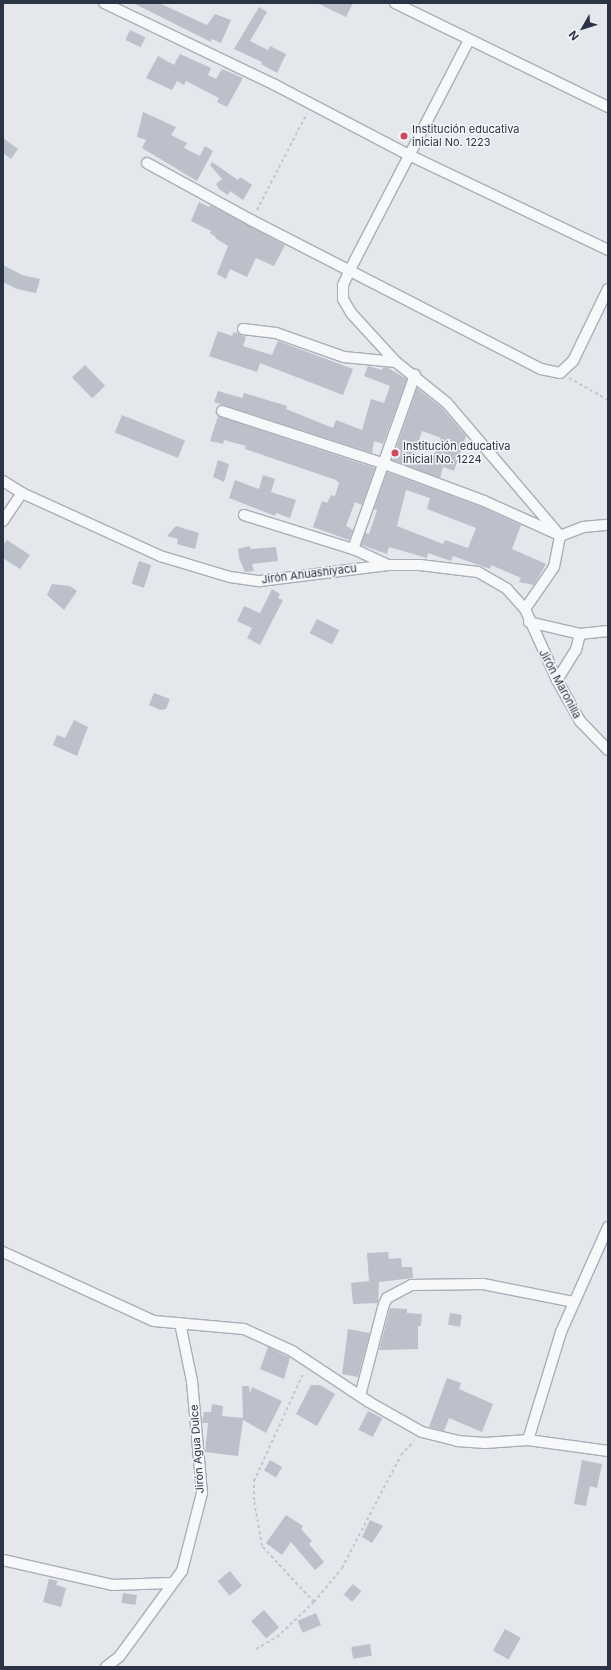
<!DOCTYPE html>
<html>
<head>
<meta charset="utf-8">
<style>
  body { margin:0 }
  #map { position:relative; width:611px; height:1670px; overflow:hidden; background:#e4e7ec; font-family:Inter,sans-serif }
  div>[style] { position:absolute }
  [style*='--x'] { left:calc(var(--x)*1px); top:calc(var(--y)*1px); width:calc(var(--w)*1px); rotate:calc(var(--a)*1deg) }
  .building>* { inset:0; background:#bbc0ca; transform-origin:0 0 }
  .path>* { height:2px; margin-top:-1px; transform-origin:0; background:repeating-linear-gradient(90deg,#c2c5cb 0 3px,transparent 0 6px) }
  .roads { filter:drop-shadow(1px 0 #a9aeb7) drop-shadow(-1px 0 #a9aeb7) drop-shadow(0 1px #a9aeb7) drop-shadow(0 -1px #a9aeb7) }
  .street>* { height:10px; margin:-5px; padding:0 5px; transform-origin:5px; border-radius:5px; background:#f7f8fa }
  .dots>* { width:11px; height:11px; translate:-50% -50%; box-sizing:border-box; border:2px solid #f4f6f9; border-radius:50% }
  span { translate:-50% -50%; white-space:nowrap; text-align:center; line-height:1.15; -webkit-text-stroke:3px #f4f6f9; paint-order:stroke }
  .poi-label { font-size:11px; color:#2b3445 }
  .left { translate:0 -50%; text-align:left }
  .street-label { font-size:11px; color:#2b3445 }
  .frame { position:absolute; inset:0; border:4px solid #2b3445; pointer-events:none }
  .north { position:absolute; left:563px; top:8px; width:40px; height:40px; -webkit-text-stroke:3px #f4f6f9; paint-order:stroke; rotate:231deg; font-size:11px; font-weight:700; line-height:16px; text-align:center; color:#2b3445 }
  .north::after { content:''; display:block; margin:auto; width:14px; height:18px; background:#2b3445; clip-path:polygon(50% 0,100% 100%,50% 72%,0 100%) }
</style>
</head>
<body>
<div id="map">
  <div class="building">
    <i style="clip-path:polygon(133px 3px,159px 3px,207px 25px,215px 14px,231px 20px,221px 43px,212px 39px,211px 42px)"></i>
    <i style="clip-path:polygon(317px 3px,353px 3px,346px 17px)"></i>
    <i style="clip-path:polygon(259px 7px,267px 12px,250px 41px,268px 50px,270px 46px,286px 54px,277px 73px,261px 64px,262px 62px,234px 49px)"></i>
    <i style="left:130px;top:30px;width:17px;height:11px;rotate:25deg"></i>
    <i style="clip-path:polygon(180px 54px,211px 68px,208px 75px,216px 79px,222px 69px,243px 78px,227px 107px,217px 102px,219px 98px,186px 81px,184px 85px,177px 81px,172px 90px,146px 78px,158px 56px,174px 65px)"></i>
    <i style="clip-path:polygon(143px 112px,176px 127px,171px 135px,187px 143px,184px 148px,200px 156px,205px 146px,213px 151px,197px 181px,142px 148px,146px 140px,137px 137px)"></i>
    <i style="clip-path:polygon(3px 138px,18px 149px,11px 159px,3px 153px)"></i>
    <i style="clip-path:polygon(212px 162px,238px 180px,240px 177px,252px 185px,243px 200px,230px 191px,228px 195px,219px 189px,216px 184px,222px 179px,210px 165px)"></i>
    <i style="clip-path:polygon(199px 202px,209px 207px,210px 205px,285px 245px,274px 266px,256px 258px,247px 277px,230px 269px,226px 279px,217px 274px,228px 246px,215px 238px,216px 237px,210px 233px,211px 231px,191px 221px)"></i>
    <i style="clip-path:polygon(3px 265px,22px 275px,40px 279px,36px 293px,17px 289px,3px 282px)"></i>
    <i style="clip-path:polygon(218px 331px,232px 336px,234px 332px,246px 337px,243px 346px,272px 355px,278px 341px,353px 369px,343px 395px,260px 363px,257px 372px,209px 356px)"></i>
    <i style="left:85px;top:365px;width:29px;height:18px;rotate:46deg"></i>
    <i style="clip-path:polygon(368px 366px,382px 370px,383px 367px,388px 368px,407px 379px,383px 444px,374px 441px,372px 453px,214px 402px,218px 391px,242px 398px,244px 393px,287px 406px,286px 409px,333px 428px,336px 420px,362px 430px,371px 399px,384px 403px,390px 386px,364px 376px)"></i>
    <i style="clip-path:polygon(evenodd,417px 388px,442px 408px,466px 436px,454px 471px,443px 467px,440px 478px,392px 460px,417px 388px,422px 431px,441px 438px,432px 459px,415px 454px,422px 431px)"></i>
    <i style="left:122px;top:415px;width:68px;height:19px;rotate:22deg"></i>
    <i style="clip-path:polygon(218px 416px,375px 468px,362px 505px,355px 502px,346px 526px,353px 530px,349px 540px,313px 527px,322px 501px,327px 503px,331px 495px,335px 496px,339px 483px,336px 480px,245px 449px,246px 446px,224px 440px,223px 444px,210px 441px)"></i>
    <i style="clip-path:polygon(218px 460px,229px 464px,224px 482px,213px 477px)"></i>
    <i style="clip-path:polygon(evenodd,387px 472px,482px 507px,521px 525px,512px 549px,546px 564px,534px 585px,519px 582px,521px 578px,491px 565px,490px 569px,453px 556px,451px 561px,428px 553px,427px 558px,389px 547px,387px 554px,361px 545px,365px 533px,369px 534px,377px 510px,374px 509px,387px 472px,406px 490px,430px 498px,427px 509px,476px 528px,468px 548px,445px 540px,443px 544px,397px 526px,406px 490px)"></i>
    <i style="clip-path:polygon(263px 475px,275px 479px,271px 492px,296px 500px,290px 518px,276px 513px,275px 516px,229px 498px,235px 480px,259px 489px)"></i>
    <i style="clip-path:polygon(176px 526px,199px 533px,195px 549px,177px 544px,178px 539px,167px 536px)"></i>
    <i style="clip-path:polygon(7px 540px,30px 555px,20px 569px,3px 558px,3px 545px)"></i>
    <i style="clip-path:polygon(249px 546px,251px 549px,276px 547px,278px 561px,252px 564px,254px 571px,245px 572px,239px 558px,238px 549px)"></i>
    <i style="left:139px;top:561px;width:13px;height:24px;rotate:18deg"></i>
    <i style="clip-path:polygon(52px 584px,70px 586px,77px 591px,64px 610px,47px 595px)"></i>
    <i style="clip-path:polygon(272px 589px,280px 594px,278px 598px,283px 600px,260px 645px,247px 638px,252px 628px,237px 621px,244px 606px,260px 613px)"></i>
    <i style="left:317px;top:619px;width:25px;height:16px;rotate:27deg"></i>
    <i style="clip-path:polygon(154px 693px,170px 699px,166px 709px,160px 710px,149px 705px)"></i>
    <i style="clip-path:polygon(74px 720px,88px 727px,77px 756px,53px 745px,57px 735px,65px 738px)"></i>
    <i style="clip-path:polygon(388px 1252px,389px 1259px,401px 1258px,402px 1267px,412px 1267px,413px 1278px,379px 1282px,378px 1303px,353px 1304px,351px 1283px,369px 1281px,367px 1253px)"></i>
    <i style="clip-path:polygon(390px 1308px,407px 1309px,407px 1313px,422px 1314px,421px 1326px,418px 1326px,418px 1349px,379px 1350px)"></i>
    <i style="left:450px;top:1313px;width:12px;height:12px;rotate:9deg"></i>
    <i style="clip-path:polygon(348px 1329px,370px 1333px,358px 1377px,342px 1374px)"></i>
    <i style="clip-path:polygon(268px 1347px,290px 1358px,284px 1379px,260px 1369px)"></i>
    <i style="clip-path:polygon(447px 1378px,461px 1383px,459px 1389px,493px 1404px,482px 1432px,449px 1418px,444px 1431px,429px 1427px)"></i>
    <i style="clip-path:polygon(311px 1385px,320px 1385px,335px 1394px,317px 1426px,296px 1414px)"></i>
    <i style="clip-path:polygon(242px 1386px,249px 1386px,250px 1394px,252px 1387px,282px 1401px,266px 1433px,243px 1420px,238px 1456px,205px 1452px,208px 1423px,202px 1423px,204px 1412px,211px 1412px,212px 1404px,223px 1406px,222px 1416px,243px 1418px)"></i>
    <i style="left:368px;top:1411px;width:16px;height:21px;rotate:27deg"></i>
    <i style="left:270px;top:1460px;width:14px;height:12px;rotate:30deg"></i>
    <i style="clip-path:polygon(582px 1460px,602px 1464px,597px 1488px,590px 1486px,586px 1506px,574px 1504px)"></i>
    <i style="clip-path:polygon(286px 1515px,303px 1526px,301px 1529px,312px 1541px,309px 1544px,324px 1562px,315px 1570px,291px 1542px,282px 1555px,266px 1543px)"></i>
    <i style="clip-path:polygon(370px 1520px,383px 1526px,372px 1543px,362px 1537px)"></i>
    <i style="left:230px;top:1571px;width:19px;height:16px;rotate:51deg"></i>
    <i style="clip-path:polygon(49px 1579px,58px 1581px,56px 1585px,66px 1588px,61px 1607px,43px 1602px)"></i>
    <i style="left:353px;top:1584px;width:11px;height:14px;rotate:41deg"></i>
    <i style="left:123px;top:1593px;width:14px;height:10px;rotate:8deg"></i>
    <i style="left:264px;top:1610px;width:23px;height:17px;rotate:49deg"></i>
    <i style="left:316px;top:1613px;width:13px;height:20px;rotate:67deg"></i>
    <i style="left:505px;top:1629px;width:18px;height:25px;rotate:29deg"></i>
    <i style="left:370px;top:1644px;width:12px;height:19px;rotate:81deg"></i>
  </div>
  <div class="path">
    <i style="--x:257;--y:210;--w:109;--a:-62.7"></i>
    <i style="--x:569;--y:378;--w:45;--a:29.4"></i>
    <i style="--x:314;--y:1602;--w:44;--a:-50.5"></i>
    <i style="--x:342;--y:1568;--w:127;--a:-62.4"></i>
    <i style="--x:401;--y:1455;--w:19;--a:-47"></i>
    <i style="--x:256;--y:1649;--w:24;--a:-30"></i>
    <i style="--x:277;--y:1637;--w:51;--a:-43.4"></i>
    <i style="--x:314;--y:1602;--w:76;--a:-132.9"></i>
    <i style="--x:262;--y:1546;--w:47;--a:-99.9"></i>
    <i style="--x:254;--y:1500;--w:19;--a:-90"></i>
    <i style="--x:254;--y:1481;--w:120;--a:-65.4"></i>
  </div>
  <div class="roads">
    <div class="street">
      <i style="--x:104;--y:3;--w:190;--a:25.6"></i>
      <i style="--x:275;--y:85;--w:153;--a:27.6"></i>
      <i style="--x:411;--y:156;--w:218;--a:25.5"></i>
      <i style="--x:395;--y:3;--w:237;--a:26"></i>
      <i style="--x:469;--y:40;--w:259;--a:117.4"></i>
      <i style="--x:350;--y:270;--w:17;--a:115"></i>
      <i style="--x:343;--y:285;--w:14;--a:90"></i>
      <i style="--x:343;--y:299;--w:16;--a:60"></i>
      <i style="--x:351;--y:313;--w:67;--a:47.4"></i>
      <i style="--x:396;--y:362;--w:65;--a:38.8"></i>
      <i style="--x:447;--y:403;--w:175;--a:49.6"></i>
      <i style="--x:147;--y:163;--w:119;--a:28.7"></i>
      <i style="--x:251;--y:220;--w:326;--a:27.2"></i>
      <i style="--x:541;--y:369;--w:19;--a:12"></i>
      <i style="--x:560;--y:373;--w:18;--a:-43"></i>
      <i style="--x:573;--y:361;--w:80;--a:-64.1"></i>
      <i style="--x:243;--y:329;--w:33;--a:7"></i>
      <i style="--x:276;--y:333;--w:72;--a:19.4"></i>
      <i style="--x:344;--y:357;--w:52;--a:5.5"></i>
      <i style="--x:222;--y:411;--w:168;--a:18"></i>
      <i style="--x:382;--y:463;--w:109;--a:20.4"></i>
      <i style="--x:484;--y:501;--w:80;--a:24.3"></i>
      <i style="--x:3;--y:481;--w:22;--a:32"></i>
      <i style="--x:22;--y:493;--w:152;--a:24.5"></i>
      <i style="--x:160;--y:556;--w:73;--a:16.7"></i>
      <i style="--x:230;--y:577;--w:30;--a:8"></i>
      <i style="--x:260;--y:581;--w:129;--a:-7.1"></i>
      <i style="--x:388;--y:565;--w:32;--a:0"></i>
      <i style="--x:420;--y:565;--w:58;--a:6.9"></i>
      <i style="--x:478;--y:572;--w:34;--a:30"></i>
      <i style="--x:507;--y:589;--w:27;--a:48"></i>
      <i style="--x:525;--y:609;--w:78;--a:65.7"></i>
      <i style="--x:557;--y:680;--w:47;--a:60.7"></i>
      <i style="--x:580;--y:721;--w:40;--a:46"></i>
      <i style="--x:244;--y:515;--w:114;--a:17.3"></i>
      <i style="--x:3;--y:521;--w:34;--a:-56"></i>
      <i style="--x:560;--y:536;--w:25;--a:-21"></i>
      <i style="--x:583;--y:527;--w:25;--a:-5"></i>
      <i style="--x:388;--y:565;--w:38;--a:-155"></i>
      <i style="--x:353;--y:549;--w:185;--a:-70.4"></i>
      <i style="--x:525;--y:609;--w:51;--a:-55.4"></i>
      <i style="--x:554;--y:567;--w:32;--a:-79"></i>
      <i style="--x:529;--y:622;--w:52;--a:13.2"></i>
      <i style="--x:580;--y:634;--w:28;--a:-6"></i>
      <i style="--x:557;--y:680;--w:36;--a:-58"></i>
      <i style="--x:576;--y:650;--w:16;--a:-76"></i>
      <i style="--x:3;--y:1252;--w:166;--a:24.6"></i>
      <i style="--x:154;--y:1321;--w:90;--a:5.1"></i>
      <i style="--x:244;--y:1329;--w:53;--a:24.6"></i>
      <i style="--x:292;--y:1351;--w:92;--a:33.5"></i>
      <i style="--x:369;--y:1402;--w:61;--a:29.5"></i>
      <i style="--x:422;--y:1432;--w:36;--a:14"></i>
      <i style="--x:457;--y:1441;--w:28;--a:4"></i>
      <i style="--x:485;--y:1443;--w:43;--a:-4"></i>
      <i style="--x:528;--y:1440;--w:81;--a:7.8"></i>
      <i style="--x:360;--y:1396;--w:95;--a:-75.4"></i>
      <i style="--x:384;--y:1304;--w:7;--a:-63"></i>
      <i style="--x:387;--y:1298;--w:27;--a:-28"></i>
      <i style="--x:411;--y:1285;--w:72;--a:-0.8"></i>
      <i style="--x:483;--y:1284;--w:93;--a:11.2"></i>
      <i style="--x:528;--y:1440;--w:113;--a:-73"></i>
      <i style="--x:561;--y:1332;--w:115;--a:-65.9"></i>
      <i style="--x:3;--y:1560;--w:113;--a:12.8"></i>
      <i style="--x:113;--y:1585;--w:58;--a:-2"></i>
      <i style="--x:106;--y:1667;--w:16;--a:-38"></i>
      <i style="--x:119;--y:1657;--w:107;--a:-53.8"></i>
      <i style="--x:182;--y:1571;--w:81;--a:-75.6"></i>
      <i style="--x:202;--y:1493;--w:112;--a:-95.1"></i>
      <i style="--x:192;--y:1381;--w:59;--a:-101.7"></i>
    </div>
  </div>
  <div class="dots">
    <i style="left:404px;top:136px;background:#d1495b"></i>
    <i style="left:395px;top:453px;background:#d1495b"></i>
  </div>
  <div class="poi-label">
    <span class="left" style="left:412px;top:136px">Institución educativa<br>inicial No. 1223</span>
    <span class="left" style="left:403px;top:453px">Institución educativa<br>inicial No. 1224</span>
  </div>
  <div class="street-label">
    <span style="left:309px;top:574px;rotate:-7deg">Jirón Ahuashiyacu</span>
    <span style="left:560px;top:684px;rotate:62deg">Jirón Maronilla</span>
    <span style="left:197px;top:1449px;rotate:-94deg">Jirón Agua Dulce</span>
  </div>
  <div class="frame"></div>
  <div class="north">N</div>
</div>
</body>
</html>
